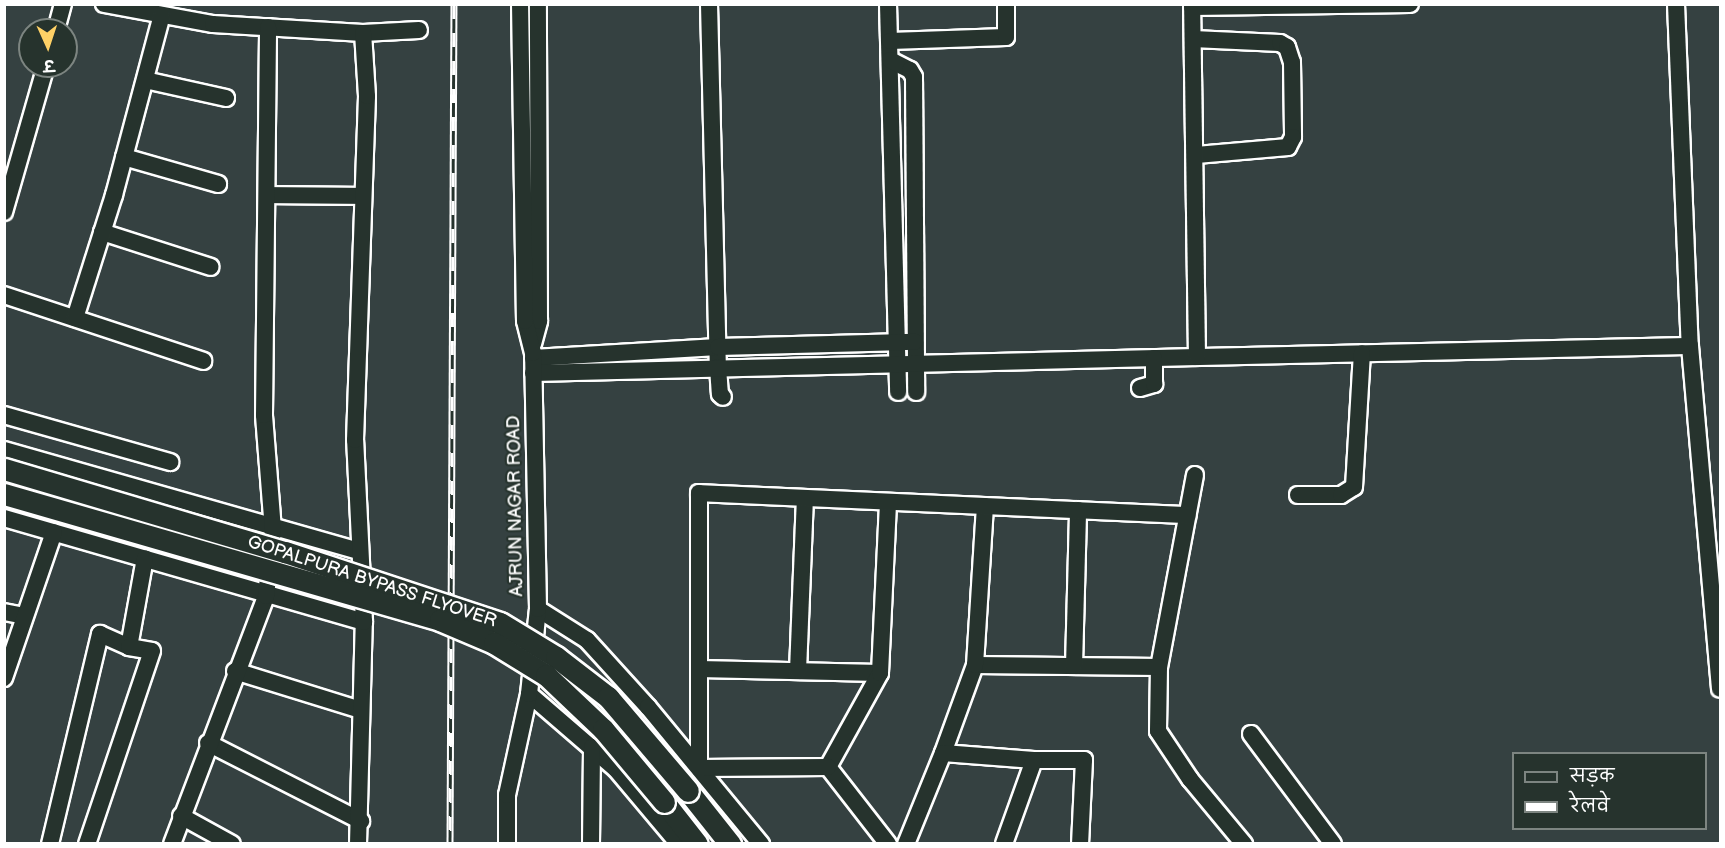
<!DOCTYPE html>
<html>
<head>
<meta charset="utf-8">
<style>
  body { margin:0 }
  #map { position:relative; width:1725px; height:848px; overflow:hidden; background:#354141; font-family:"Balsamiq Sans","Playpen Sans Deva",sans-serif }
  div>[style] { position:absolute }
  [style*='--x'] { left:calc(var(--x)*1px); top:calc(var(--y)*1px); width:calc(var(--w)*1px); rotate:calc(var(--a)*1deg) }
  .roads { filter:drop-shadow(2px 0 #fff) drop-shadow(-2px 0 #fff) drop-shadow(0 2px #fff) drop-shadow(0 -2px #fff) }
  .minor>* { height:16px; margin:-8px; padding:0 8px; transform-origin:8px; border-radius:8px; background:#26332d }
  .major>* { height:21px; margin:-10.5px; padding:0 10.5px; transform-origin:10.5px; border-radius:10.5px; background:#26332d }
  .rail>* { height:7px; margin-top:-3.5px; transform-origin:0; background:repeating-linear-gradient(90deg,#26332d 0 14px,#fff 0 28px); box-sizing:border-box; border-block:2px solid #fff }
  .bridges { filter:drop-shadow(2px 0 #fff) drop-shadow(-2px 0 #fff) drop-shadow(0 2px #fff) drop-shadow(0 -2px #fff) }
  .major-bridge>* { height:21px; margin:-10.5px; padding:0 10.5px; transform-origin:10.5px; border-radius:10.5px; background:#26332d }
  span { translate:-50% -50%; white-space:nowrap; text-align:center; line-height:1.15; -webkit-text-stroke:4.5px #26332d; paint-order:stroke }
  .street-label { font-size:18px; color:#fff }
  .frame { position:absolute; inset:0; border:6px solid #fff; pointer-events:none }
  .legend { position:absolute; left:1512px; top:752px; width:195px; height:78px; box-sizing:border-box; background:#26332d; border:2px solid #7d8581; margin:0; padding:8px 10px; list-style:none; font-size:18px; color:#fff }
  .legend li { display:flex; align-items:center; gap:12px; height:30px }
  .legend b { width:30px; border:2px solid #7d8581 }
  .north { position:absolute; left:18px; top:18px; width:60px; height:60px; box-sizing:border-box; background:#26332d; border:2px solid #7d8581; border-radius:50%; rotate:177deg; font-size:16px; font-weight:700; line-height:24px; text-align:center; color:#fff }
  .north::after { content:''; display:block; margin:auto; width:21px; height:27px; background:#ffd166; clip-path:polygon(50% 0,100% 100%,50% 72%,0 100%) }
</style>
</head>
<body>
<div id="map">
  <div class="roads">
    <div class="minor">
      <i style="--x:104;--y:4;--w:111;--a:10.4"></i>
      <i style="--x:213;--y:24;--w:150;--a:3.4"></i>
      <i style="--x:363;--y:33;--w:56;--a:-3.1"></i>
      <i style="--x:709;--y:4;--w:363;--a:88.6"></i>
      <i style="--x:718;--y:367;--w:27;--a:86"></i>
      <i style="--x:720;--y:394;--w:4;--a:45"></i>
      <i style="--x:888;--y:4;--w:388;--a:88.5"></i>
      <i style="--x:1676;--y:4;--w:342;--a:87.7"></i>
      <i style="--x:1690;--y:346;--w:344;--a:85"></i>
      <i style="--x:1192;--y:7;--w:218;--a:-0.8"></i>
      <i style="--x:56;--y:30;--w:27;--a:-75"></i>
      <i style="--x:1193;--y:39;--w:87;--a:2.6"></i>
      <i style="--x:1280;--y:43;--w:8;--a:30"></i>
      <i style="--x:1287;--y:47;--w:16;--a:72"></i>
      <i style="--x:1292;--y:62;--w:75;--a:89.2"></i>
      <i style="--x:1293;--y:137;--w:11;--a:117"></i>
      <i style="--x:1288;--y:147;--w:92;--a:175"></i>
      <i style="--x:890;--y:41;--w:116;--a:-2"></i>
      <i style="--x:1006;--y:37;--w:33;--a:-90"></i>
      <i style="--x:890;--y:60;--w:22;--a:27"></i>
      <i style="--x:910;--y:70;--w:8;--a:60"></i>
      <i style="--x:914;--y:77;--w:315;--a:89.6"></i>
      <i style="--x:145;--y:80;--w:83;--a:12.5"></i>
      <i style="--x:124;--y:157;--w:98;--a:16"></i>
      <i style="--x:268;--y:195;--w:95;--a:0.6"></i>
      <i style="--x:4;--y:212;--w:152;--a:-74"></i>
      <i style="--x:102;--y:232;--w:114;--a:17.8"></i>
      <i style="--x:4;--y:295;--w:210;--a:18.3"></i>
      <i style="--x:75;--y:318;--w:129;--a:-72.4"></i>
      <i style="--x:114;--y:195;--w:186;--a:-75.1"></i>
      <i style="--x:533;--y:344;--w:24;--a:-75"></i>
      <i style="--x:539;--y:321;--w:317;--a:-90.2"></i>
      <i style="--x:1197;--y:357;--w:493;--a:-1.3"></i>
      <i style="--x:533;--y:358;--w:185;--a:-3.4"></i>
      <i style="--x:718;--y:347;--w:197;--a:-1.5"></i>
      <i style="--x:533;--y:373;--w:664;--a:-1.38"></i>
      <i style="--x:1197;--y:357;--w:353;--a:-90.8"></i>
      <i style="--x:1140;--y:388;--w:15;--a:-16"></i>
      <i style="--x:1154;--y:384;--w:26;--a:-90"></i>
      <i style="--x:4;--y:415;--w:173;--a:15.8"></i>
      <i style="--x:4;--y:450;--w:368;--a:15.9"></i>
      <i style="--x:1195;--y:475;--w:195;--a:100.6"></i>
      <i style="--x:1159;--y:667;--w:64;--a:90.9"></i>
      <i style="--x:1158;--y:731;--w:58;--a:56.3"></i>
      <i style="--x:1190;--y:779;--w:85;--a:50.3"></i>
      <i style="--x:1298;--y:495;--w:43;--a:0"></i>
      <i style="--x:1341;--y:495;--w:15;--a:-32"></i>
      <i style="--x:1354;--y:487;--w:134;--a:-86.6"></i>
      <i style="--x:4;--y:518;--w:375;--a:16.1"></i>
      <i style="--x:538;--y:609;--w:58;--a:32.3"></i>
      <i style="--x:587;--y:640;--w:91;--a:47.7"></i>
      <i style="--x:648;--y:707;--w:178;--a:50.5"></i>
      <i style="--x:4;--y:612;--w:21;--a:11"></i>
      <i style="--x:129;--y:647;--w:90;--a:-79.8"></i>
      <i style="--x:975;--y:665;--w:184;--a:0.6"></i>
      <i style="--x:1074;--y:666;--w:156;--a:-88.5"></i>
      <i style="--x:699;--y:669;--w:181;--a:1.3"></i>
      <i style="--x:235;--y:671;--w:132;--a:17.2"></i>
      <i style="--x:798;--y:671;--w:173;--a:-87.7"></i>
      <i style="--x:4;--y:678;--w:154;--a:-71.1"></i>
      <i style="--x:529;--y:694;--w:115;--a:40.8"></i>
      <i style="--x:616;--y:769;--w:98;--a:50"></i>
      <i style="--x:1251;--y:734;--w:137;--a:53.3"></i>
      <i style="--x:208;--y:743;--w:172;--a:27"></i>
      <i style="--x:943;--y:753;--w:94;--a:-70"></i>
      <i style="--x:975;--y:665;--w:159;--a:-86.4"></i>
      <i style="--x:1034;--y:760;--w:50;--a:0"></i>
      <i style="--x:1084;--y:760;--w:84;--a:92.7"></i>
      <i style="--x:828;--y:767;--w:107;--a:-61"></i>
      <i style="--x:880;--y:673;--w:171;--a:-87.3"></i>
      <i style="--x:181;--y:816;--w:58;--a:28.8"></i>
      <i style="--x:50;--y:844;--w:216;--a:-76.6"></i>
      <i style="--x:100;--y:634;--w:32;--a:24"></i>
      <i style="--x:129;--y:647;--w:23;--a:10"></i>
      <i style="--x:152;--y:651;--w:204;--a:108.6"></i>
      <i style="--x:172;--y:844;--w:265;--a:-69.2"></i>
      <i style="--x:266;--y:596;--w:66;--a:-83.9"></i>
      <i style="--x:273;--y:530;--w:115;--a:-94.5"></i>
      <i style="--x:264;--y:415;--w:388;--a:-89.4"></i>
      <i style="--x:358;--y:844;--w:222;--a:-88.5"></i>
      <i style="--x:364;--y:622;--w:182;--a:-92.8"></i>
      <i style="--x:355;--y:440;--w:344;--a:-88"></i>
      <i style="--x:367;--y:96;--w:63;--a:-93.6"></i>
      <i style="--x:507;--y:844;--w:49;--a:-90"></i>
      <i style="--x:507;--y:795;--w:103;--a:-77.7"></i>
      <i style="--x:529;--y:694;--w:85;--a:-84"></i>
      <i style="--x:538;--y:609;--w:256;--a:-91.1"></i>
      <i style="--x:533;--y:353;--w:33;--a:-104"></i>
      <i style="--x:525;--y:321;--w:317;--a:-90.9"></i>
      <i style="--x:591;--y:844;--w:97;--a:-89.4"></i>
      <i style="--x:888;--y:844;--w:98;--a:-127.9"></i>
      <i style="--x:828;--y:767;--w:129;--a:179.6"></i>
      <i style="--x:699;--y:768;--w:275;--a:-90"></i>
      <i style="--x:699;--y:493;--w:489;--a:2.6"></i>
      <i style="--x:906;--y:844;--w:98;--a:-67.9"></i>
      <i style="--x:943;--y:753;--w:91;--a:4.4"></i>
      <i style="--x:1034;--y:760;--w:89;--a:109.7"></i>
    </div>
    <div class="major">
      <i style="--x:688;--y:791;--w:68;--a:51.6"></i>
      <i style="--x:664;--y:802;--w:53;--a:51.8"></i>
    </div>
  </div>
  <div class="rail">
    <i style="--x:450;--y:844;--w:840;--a:-89.73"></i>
  </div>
  <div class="bridges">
    <div class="major-bridge">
      <i style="--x:4;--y:469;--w:293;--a:16.5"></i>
      <i style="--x:285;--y:552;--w:226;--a:18.3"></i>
      <i style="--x:500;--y:623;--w:66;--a:31.3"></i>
      <i style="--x:556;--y:657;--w:66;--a:37.6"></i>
      <i style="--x:608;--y:697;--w:123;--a:49.6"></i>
      <i style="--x:4;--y:494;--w:454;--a:16.1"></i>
      <i style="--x:440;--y:620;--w:59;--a:23.1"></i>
      <i style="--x:494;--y:643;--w:61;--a:31.6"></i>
      <i style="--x:546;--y:675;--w:79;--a:43.5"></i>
      <i style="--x:603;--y:729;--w:95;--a:50.1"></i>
    </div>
  </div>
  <div class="street-label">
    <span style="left:516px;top:506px;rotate:-91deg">AJRUN NAGAR ROAD</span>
    <span style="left:372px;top:582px;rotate:18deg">GOPALPURA BYPASS FLYOVER</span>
  </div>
  <div class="frame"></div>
  <ul class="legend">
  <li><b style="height:8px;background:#26332d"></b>सड़क</li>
  <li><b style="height:8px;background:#fff"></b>रेलवे</li>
  </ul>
  <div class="north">उ</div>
</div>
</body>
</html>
